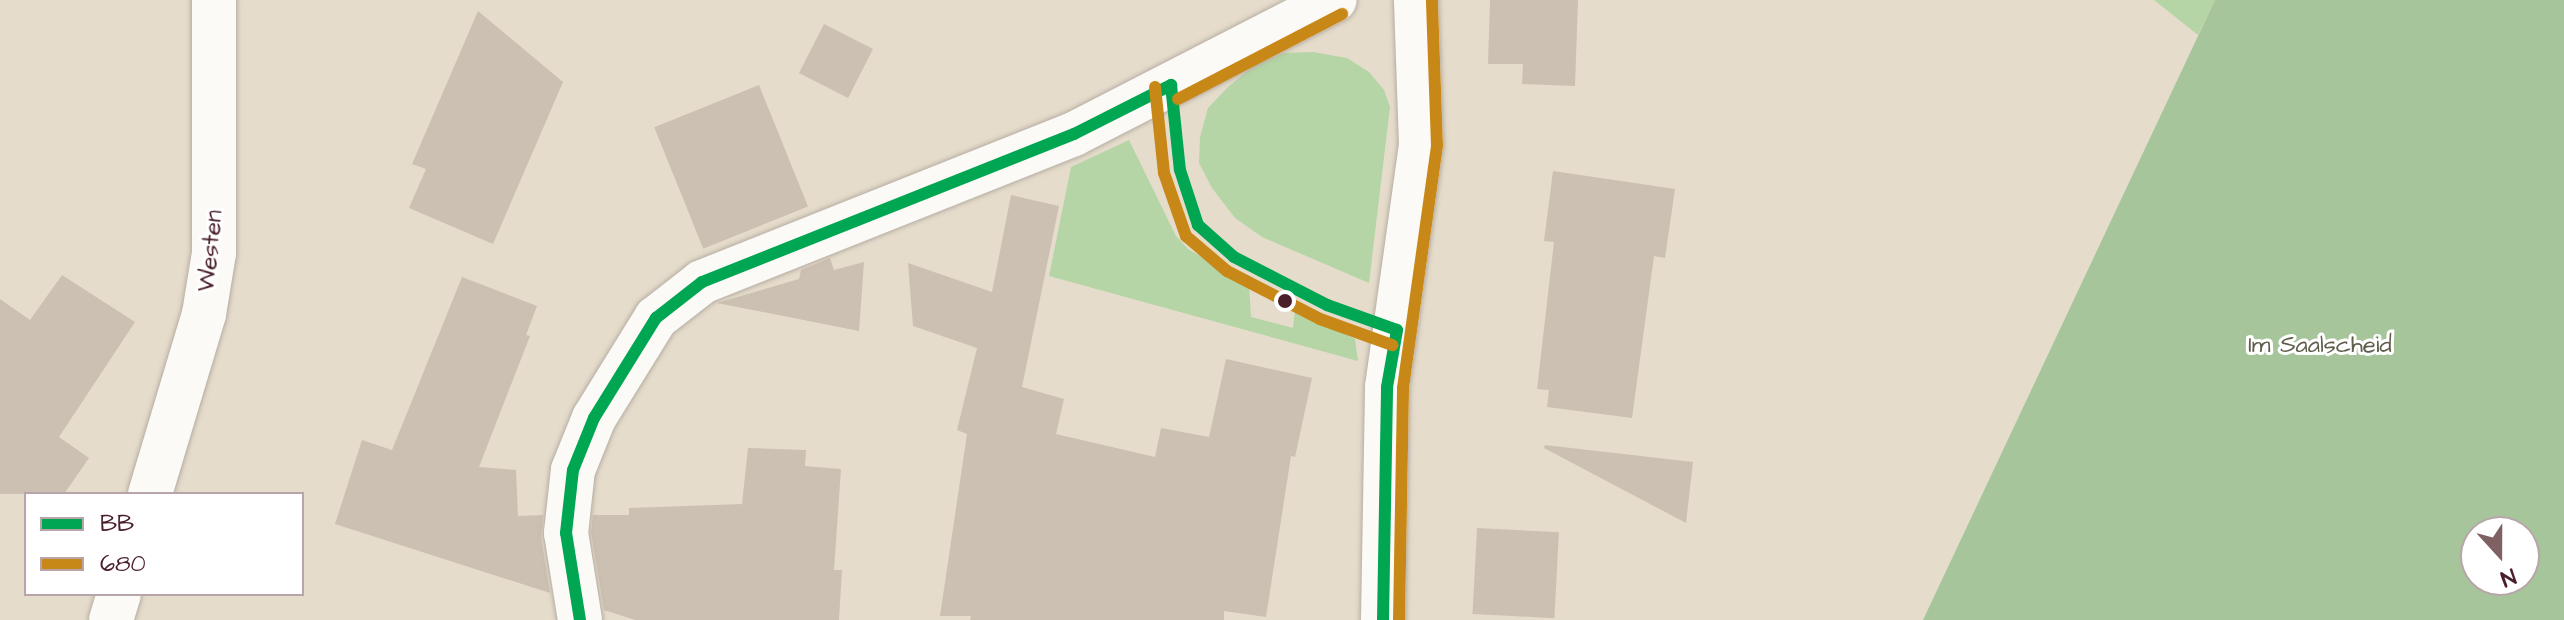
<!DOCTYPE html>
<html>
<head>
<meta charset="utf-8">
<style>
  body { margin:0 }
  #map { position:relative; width:2564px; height:620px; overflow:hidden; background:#e5dccb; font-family:"Architects Daughter",sans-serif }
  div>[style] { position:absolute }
  .green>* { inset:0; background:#b5d5a6 }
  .forest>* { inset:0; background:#a6c59b }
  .building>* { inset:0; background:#ccc0b2; transform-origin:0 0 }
  .roads { filter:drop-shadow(0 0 2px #b6ada3) drop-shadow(0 0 2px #b6ada3) }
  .street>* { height:44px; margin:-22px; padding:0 22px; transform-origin:22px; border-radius:22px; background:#fbfaf7 }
  .bus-1>* { height:12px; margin:-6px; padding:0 6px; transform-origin:6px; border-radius:6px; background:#00a651 }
  .bus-2>* { height:12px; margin:-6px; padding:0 6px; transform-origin:6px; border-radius:6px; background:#c88817 }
  .dots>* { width:22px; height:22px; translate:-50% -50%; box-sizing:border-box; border:4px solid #fff; border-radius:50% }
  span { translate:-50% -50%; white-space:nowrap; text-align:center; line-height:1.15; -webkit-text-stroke:6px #fff; paint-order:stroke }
  .street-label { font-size:24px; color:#4a1f2b }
  .park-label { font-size:24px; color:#615d4c }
  .legend { position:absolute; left:24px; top:492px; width:280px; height:104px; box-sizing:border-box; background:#fff; border:2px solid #b7a5aa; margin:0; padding:10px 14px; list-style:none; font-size:24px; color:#4a1f2b }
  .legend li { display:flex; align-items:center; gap:16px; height:40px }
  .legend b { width:40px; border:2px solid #b7a5aa }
  .north { position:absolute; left:2460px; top:516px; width:80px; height:80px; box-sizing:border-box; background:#fff; border:2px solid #b7a5aa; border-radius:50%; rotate:159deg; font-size:22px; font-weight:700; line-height:32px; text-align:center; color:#4a1f2b }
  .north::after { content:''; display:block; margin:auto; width:28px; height:36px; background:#806163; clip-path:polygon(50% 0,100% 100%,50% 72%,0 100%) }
</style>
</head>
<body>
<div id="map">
  <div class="green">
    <div style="clip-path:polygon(2154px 0,2215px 0,2198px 35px)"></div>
    <div style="clip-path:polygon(1313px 52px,1347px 58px,1369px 72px,1384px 90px,1390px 107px,1369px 283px,1262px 237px,1235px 218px,1212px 188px,1199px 163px,1200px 137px,1208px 108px,1229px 86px,1256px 64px,1284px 53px)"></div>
    <div style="clip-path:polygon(1129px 140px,1176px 236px,1188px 249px,1249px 285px,1251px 317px,1293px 328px,1295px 309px,1355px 339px,1358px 361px,1049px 276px,1071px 167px)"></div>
  </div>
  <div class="forest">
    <div style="clip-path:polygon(evenodd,2215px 0,2564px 0,2564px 620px,1923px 620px,2215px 0,2476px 532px,2524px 532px,2524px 580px,2476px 580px,2476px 532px)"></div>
  </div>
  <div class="building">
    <div style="clip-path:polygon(1490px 0,1578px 0,1575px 86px,1522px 84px,1523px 64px,1488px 64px)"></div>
    <div style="clip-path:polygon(478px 11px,563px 82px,493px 244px,409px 208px,426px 169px,412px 164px)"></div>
    <div style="left:824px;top:24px;width:55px;height:55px;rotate:27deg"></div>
    <div style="left:759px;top:85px;width:131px;height:113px;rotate:68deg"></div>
    <div style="clip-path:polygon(1553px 171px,1675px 189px,1665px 258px,1654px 256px,1632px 418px,1547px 407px,1549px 390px,1537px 389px,1554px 242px,1544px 241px)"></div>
    <div style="clip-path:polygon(1011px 195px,1059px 206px,1022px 387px,1064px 399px,1056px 434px,1155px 457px,1161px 428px,1209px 437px,1226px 359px,1312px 378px,1295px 457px,1291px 456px,1266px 617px,1224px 611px,1224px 620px,970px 620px,971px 616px,940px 616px,967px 434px,957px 430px,977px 348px,913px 326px,908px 263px,992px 292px)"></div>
    <div style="clip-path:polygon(830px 258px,834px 270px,864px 262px,859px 331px,717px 303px,799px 279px,801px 270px)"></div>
    <div style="clip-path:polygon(62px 275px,135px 322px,59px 437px,89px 458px,64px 494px,0 494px,0 299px,30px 320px)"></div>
    <div style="clip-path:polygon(462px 277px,537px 306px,526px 335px,530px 336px,479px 467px,516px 470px,518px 516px,543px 515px,541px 537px,550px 593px,335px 524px,362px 440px,392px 450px)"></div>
    <div style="clip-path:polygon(1545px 445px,1693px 462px,1686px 523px,1544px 448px)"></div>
    <div style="clip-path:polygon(748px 448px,806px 450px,805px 466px,841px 469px,834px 570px,842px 570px,839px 620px,635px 620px,604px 610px,591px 532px,593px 515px,629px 515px,629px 508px,742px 504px)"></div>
    <div style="left:1477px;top:528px;width:82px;height:86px;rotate:3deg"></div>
  </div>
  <div class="roads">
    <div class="street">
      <div style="left:150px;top:494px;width:188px;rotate:-73.3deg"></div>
      <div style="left:204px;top:314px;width:62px;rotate:-80.7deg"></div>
      <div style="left:214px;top:253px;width:253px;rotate:-90deg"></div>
      <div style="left:111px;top:620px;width:27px;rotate:-73deg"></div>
      <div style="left:580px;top:620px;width:88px;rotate:-99.1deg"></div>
      <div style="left:566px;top:533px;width:63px;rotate:-83.7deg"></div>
      <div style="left:573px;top:470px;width:56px;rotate:-68deg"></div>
      <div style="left:594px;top:418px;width:118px;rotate:-58.2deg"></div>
      <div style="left:656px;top:318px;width:58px;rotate:-38deg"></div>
      <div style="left:702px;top:282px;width:400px;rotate:-21.7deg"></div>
      <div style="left:1074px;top:134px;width:293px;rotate:-27.2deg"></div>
      <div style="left:1383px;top:620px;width:233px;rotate:-89deg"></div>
      <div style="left:1387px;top:387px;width:244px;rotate:-82deg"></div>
      <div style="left:1421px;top:145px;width:145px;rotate:-92deg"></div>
    </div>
  </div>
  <div class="bus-1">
    <div style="left:1171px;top:85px;width:85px;rotate:84deg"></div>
    <div style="left:1180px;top:170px;width:58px;rotate:71.9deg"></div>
    <div style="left:1198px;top:225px;width:48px;rotate:41.6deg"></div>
    <div style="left:1234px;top:257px;width:105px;rotate:27.3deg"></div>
    <div style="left:1327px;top:305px;width:74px;rotate:19.7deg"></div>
    <div style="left:580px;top:620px;width:88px;rotate:-99.1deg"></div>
    <div style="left:566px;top:533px;width:63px;rotate:-83.7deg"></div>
    <div style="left:573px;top:470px;width:56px;rotate:-68deg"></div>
    <div style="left:594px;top:418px;width:118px;rotate:-58.2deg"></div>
    <div style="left:656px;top:318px;width:58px;rotate:-38deg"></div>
    <div style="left:702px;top:282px;width:400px;rotate:-21.7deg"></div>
    <div style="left:1074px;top:134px;width:109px;rotate:-26.8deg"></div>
    <div style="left:1383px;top:620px;width:233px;rotate:-89deg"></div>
    <div style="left:1387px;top:387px;width:58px;rotate:-80deg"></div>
  </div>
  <div class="bus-2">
    <div style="left:1155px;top:87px;width:86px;rotate:84deg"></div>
    <div style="left:1164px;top:173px;width:67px;rotate:70.8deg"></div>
    <div style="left:1186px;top:236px;width:54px;rotate:40.5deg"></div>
    <div style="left:1227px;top:271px;width:105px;rotate:27.3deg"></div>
    <div style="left:1320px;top:319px;width:77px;rotate:19.9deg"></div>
    <div style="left:1178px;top:99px;width:185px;rotate:-27.4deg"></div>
    <div style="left:1399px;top:620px;width:232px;rotate:-89deg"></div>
    <div style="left:1403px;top:388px;width:244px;rotate:-82deg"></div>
    <div style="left:1437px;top:146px;width:146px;rotate:-92deg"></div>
  </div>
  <div class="dots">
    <div style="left:1285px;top:301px;background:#4a1f2b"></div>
  </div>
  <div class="street-label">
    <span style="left:211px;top:251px;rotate:-84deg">Westen</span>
  </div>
  <div class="park-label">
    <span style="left:2320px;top:346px">Im Saalscheid</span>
  </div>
  <ul class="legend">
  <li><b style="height:10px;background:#00a651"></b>BB</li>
  <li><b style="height:10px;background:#c88817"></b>680</li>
  </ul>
  <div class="north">N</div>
</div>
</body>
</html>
